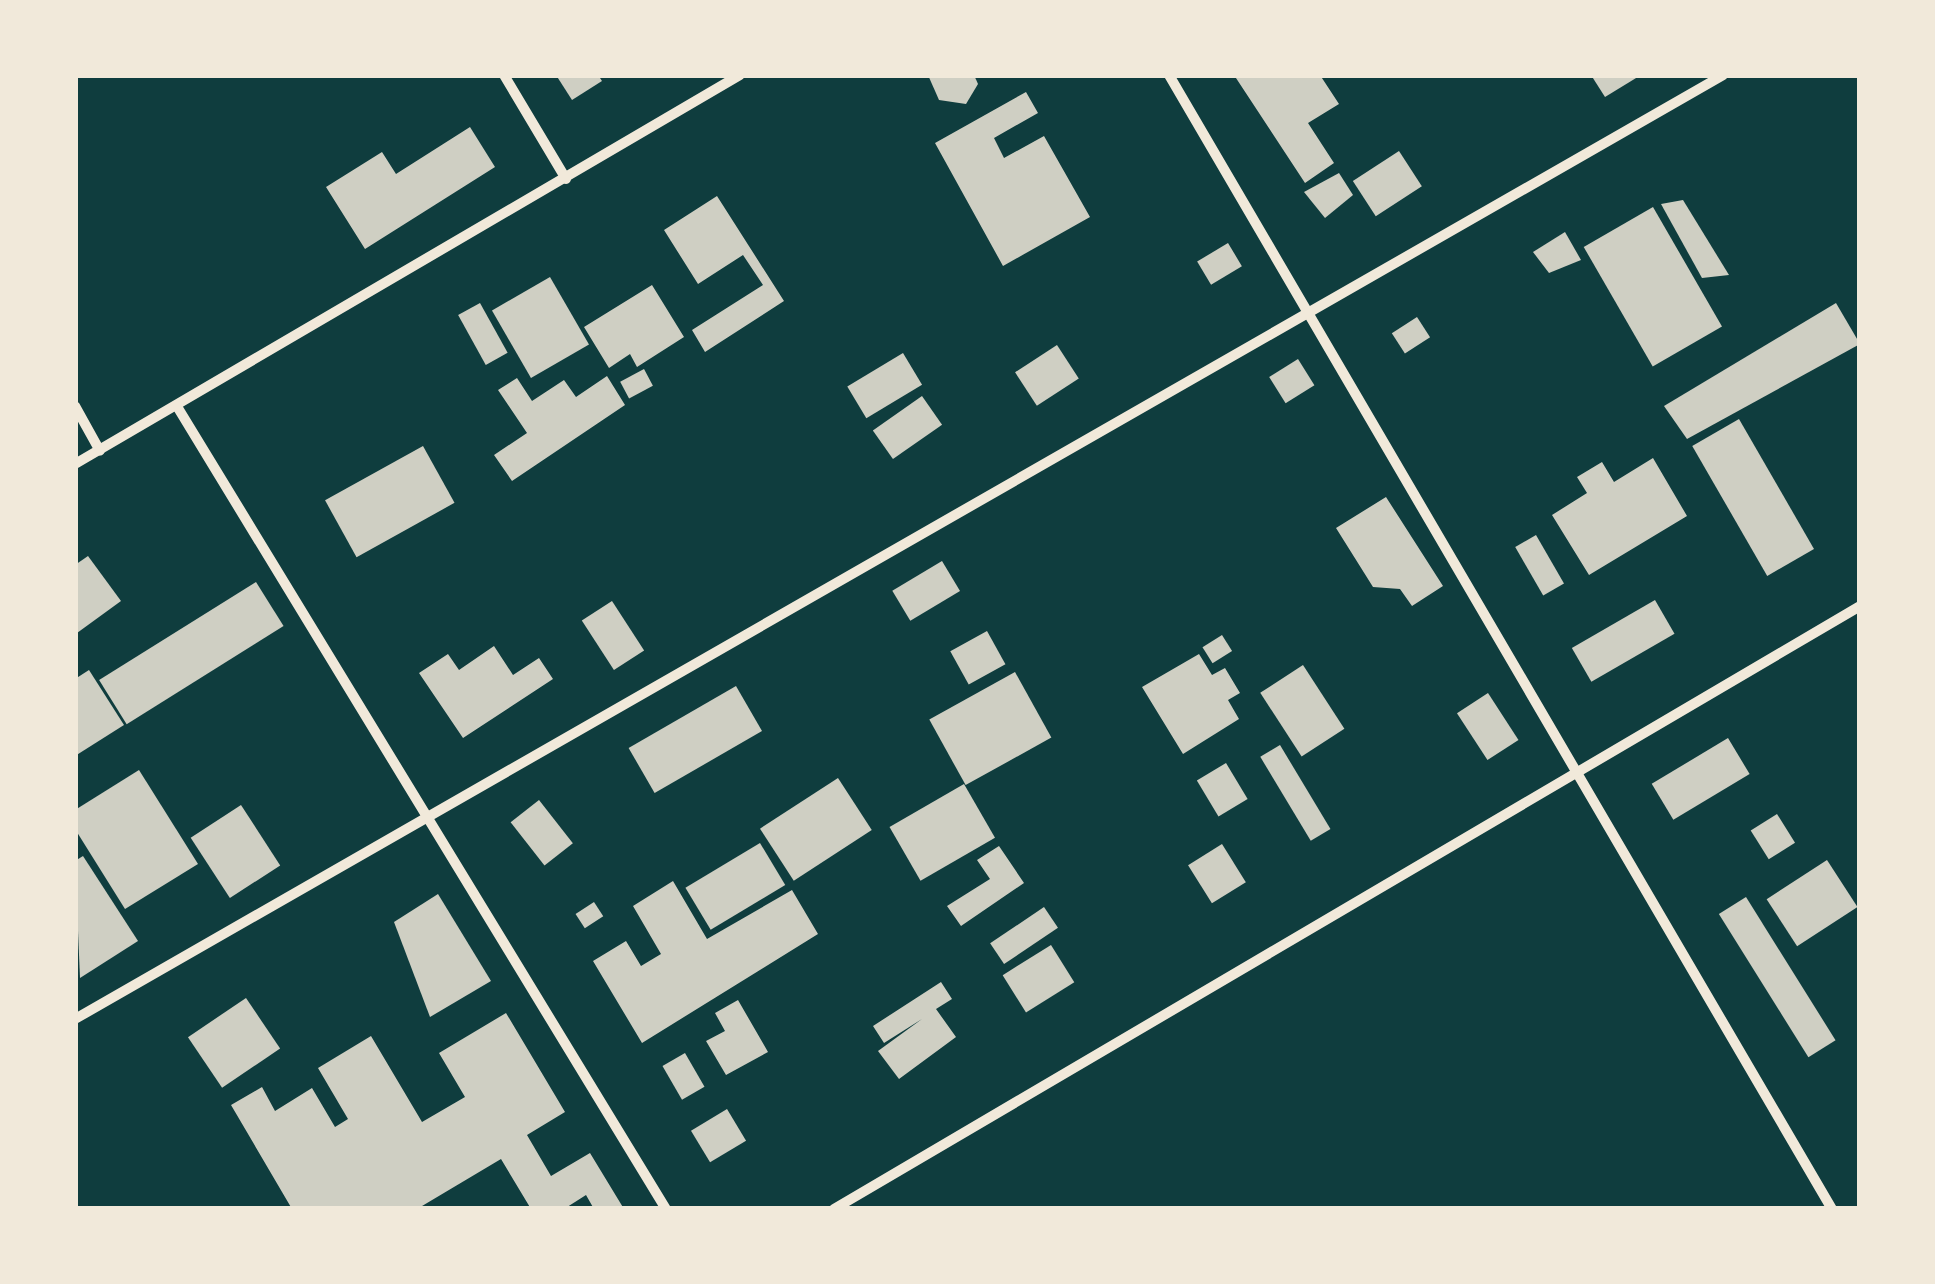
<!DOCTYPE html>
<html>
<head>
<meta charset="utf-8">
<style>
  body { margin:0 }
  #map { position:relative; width:1935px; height:1284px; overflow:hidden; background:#0f3d3e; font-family:Commissioner,sans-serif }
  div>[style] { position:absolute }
  .building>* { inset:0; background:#cfcfc3; transform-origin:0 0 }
  .minor>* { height:10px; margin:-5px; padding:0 5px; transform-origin:5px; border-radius:5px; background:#f1e9da }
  span { translate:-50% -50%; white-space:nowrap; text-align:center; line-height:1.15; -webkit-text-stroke:9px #f1e9da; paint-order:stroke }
  .frame { position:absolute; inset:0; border:78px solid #f1e9da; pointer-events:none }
</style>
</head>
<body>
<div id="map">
  <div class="building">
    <div style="clip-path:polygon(556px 75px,598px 75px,602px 81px,572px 100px)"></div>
    <div style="clip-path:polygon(928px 75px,974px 75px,978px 84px,966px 104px,939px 100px)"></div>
    <div style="clip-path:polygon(1234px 75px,1320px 75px,1339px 104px,1308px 123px,1334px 163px,1305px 183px)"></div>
    <div style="clip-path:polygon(1591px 75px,1641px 75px,1605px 97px)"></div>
    <div style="clip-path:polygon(1026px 92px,1038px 113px,994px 138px,1004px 158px,1044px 136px,1090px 217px,1003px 266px,935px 143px)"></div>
    <div style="clip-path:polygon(470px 127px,495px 167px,365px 249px,326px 187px,382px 152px,396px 174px)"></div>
    <div style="left:1399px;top:151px;width:42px;height:55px;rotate:57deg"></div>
    <div style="clip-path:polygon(1339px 173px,1353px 195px,1325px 218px,1304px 192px)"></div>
    <div style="clip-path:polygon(717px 196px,784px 301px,705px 352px,692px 330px,763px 285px,743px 255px,698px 284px,664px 230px)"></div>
    <div style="clip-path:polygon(1683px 200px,1729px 275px,1702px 278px,1661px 204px)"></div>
    <div style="left:1653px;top:207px;width:138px;height:80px;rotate:60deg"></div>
    <div style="clip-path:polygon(1565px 232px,1581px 260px,1549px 273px,1533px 252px)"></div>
    <div style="left:1228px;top:243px;width:27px;height:36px;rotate:59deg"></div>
    <div style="left:550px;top:277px;width:78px;height:67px;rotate:60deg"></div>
    <div style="clip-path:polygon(652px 285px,684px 337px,637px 367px,630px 354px,609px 368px,584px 327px)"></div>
    <div style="left:480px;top:303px;width:57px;height:25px;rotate:61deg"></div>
    <div style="clip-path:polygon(1836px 303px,1860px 344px,1687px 439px,1664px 406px)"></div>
    <div style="left:1417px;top:317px;width:24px;height:30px;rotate:57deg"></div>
    <div style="left:1057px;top:345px;width:40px;height:50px;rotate:57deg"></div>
    <div style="left:903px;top:353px;width:37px;height:65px;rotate:59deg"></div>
    <div style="left:1298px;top:359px;width:31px;height:34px;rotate:58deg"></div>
    <div style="left:644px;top:369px;width:19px;height:27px;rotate:62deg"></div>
    <div style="clip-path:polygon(607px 376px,625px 405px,512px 481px,494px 455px,527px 433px,498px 390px,517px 378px,532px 401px,564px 380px,576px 397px)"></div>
    <div style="left:922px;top:396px;width:35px;height:60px;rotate:55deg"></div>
    <div style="left:1739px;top:419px;width:150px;height:54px;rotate:60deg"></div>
    <div style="left:423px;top:446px;width:65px;height:112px;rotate:61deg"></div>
    <div style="clip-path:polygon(1653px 458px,1687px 516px,1589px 575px,1552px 515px,1587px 493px,1577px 477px,1602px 462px,1614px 482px)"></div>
    <div style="clip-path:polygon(1386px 497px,1443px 586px,1412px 606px,1400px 589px,1373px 587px,1336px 528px)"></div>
    <div style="left:1536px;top:535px;width:56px;height:24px;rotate:60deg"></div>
    <div style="clip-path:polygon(88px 556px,121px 601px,77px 633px,75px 565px)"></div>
    <div style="left:942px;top:561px;width:35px;height:58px;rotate:59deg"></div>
    <div style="left:256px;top:582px;width:52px;height:185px;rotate:58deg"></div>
    <div style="left:1655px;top:600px;width:39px;height:96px;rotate:60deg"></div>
    <div style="left:612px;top:601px;width:59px;height:36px;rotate:57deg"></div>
    <div style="left:987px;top:631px;width:38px;height:42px;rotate:61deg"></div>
    <div style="left:1222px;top:635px;width:19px;height:23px;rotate:58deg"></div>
    <div style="clip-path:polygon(494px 646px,513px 675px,539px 658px,553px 679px,463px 738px,419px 673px,448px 654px,459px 670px)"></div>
    <div style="clip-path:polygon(1199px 654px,1212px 675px,1225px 668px,1240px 693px,1228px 700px,1239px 719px,1183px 754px,1142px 687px)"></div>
    <div style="left:1303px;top:665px;width:76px;height:51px;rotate:57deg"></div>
    <div style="clip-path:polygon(89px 670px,124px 725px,75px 756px,75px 679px)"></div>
    <div style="left:1015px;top:672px;width:75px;height:98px;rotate:61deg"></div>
    <div style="left:736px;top:686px;width:52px;height:124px;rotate:60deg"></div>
    <div style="left:1488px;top:693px;width:56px;height:37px;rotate:57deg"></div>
    <div style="left:1728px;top:738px;width:42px;height:89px;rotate:59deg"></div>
    <div style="left:1280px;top:745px;width:98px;height:23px;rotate:59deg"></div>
    <div style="left:1226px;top:763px;width:42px;height:34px;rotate:59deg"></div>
    <div style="clip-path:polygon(139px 770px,198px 864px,125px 909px,75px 829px,75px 810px)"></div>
    <div style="left:838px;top:778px;width:62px;height:93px;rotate:57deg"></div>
    <div style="left:964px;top:784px;width:62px;height:86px;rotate:60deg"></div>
    <div style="left:539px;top:800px;width:55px;height:36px;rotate:52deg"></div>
    <div style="left:241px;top:805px;width:72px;height:60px;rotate:57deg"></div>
    <div style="left:1777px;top:814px;width:34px;height:31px;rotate:58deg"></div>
    <div style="left:760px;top:843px;width:49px;height:87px;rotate:59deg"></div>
    <div style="left:1222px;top:844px;width:45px;height:40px;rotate:58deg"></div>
    <div style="clip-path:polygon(999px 846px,1024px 883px,961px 926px,947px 906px,990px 879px,977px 860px)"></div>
    <div style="clip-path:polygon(83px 856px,138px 941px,80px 978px,75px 861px)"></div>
    <div style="left:1827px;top:860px;width:56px;height:72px;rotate:57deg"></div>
    <div style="clip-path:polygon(673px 881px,707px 939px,792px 890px,818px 934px,642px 1043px,593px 961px,626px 941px,641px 966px,661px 954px,633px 906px)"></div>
    <div style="clip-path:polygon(438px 894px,491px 981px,430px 1017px,394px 922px)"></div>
    <div style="left:1746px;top:897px;width:169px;height:32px;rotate:58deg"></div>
    <div style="left:594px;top:902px;width:17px;height:22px;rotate:57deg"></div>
    <div style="left:1044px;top:907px;width:25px;height:65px;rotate:56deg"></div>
    <div style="left:1051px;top:945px;width:44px;height:57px;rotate:58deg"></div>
    <div style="clip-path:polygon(941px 982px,952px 999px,936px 1009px,956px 1037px,899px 1079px,878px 1051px,922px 1019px,884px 1043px,873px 1026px)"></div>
    <div style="left:246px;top:998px;width:61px;height:70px;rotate:56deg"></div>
    <div style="clip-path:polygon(738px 1000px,768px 1052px,726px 1075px,706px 1041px,725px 1031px,715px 1013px)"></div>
    <div style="clip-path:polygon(506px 1013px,565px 1112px,527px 1135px,551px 1176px,590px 1153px,624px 1209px,594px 1209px,586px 1195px,564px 1209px,531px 1209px,501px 1159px,417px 1209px,292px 1209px,231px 1105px,262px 1087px,275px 1111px,312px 1088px,335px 1127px,348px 1119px,318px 1068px,371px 1036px,422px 1122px,465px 1097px,439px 1053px)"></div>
    <div style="left:685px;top:1053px;width:39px;height:26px;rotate:60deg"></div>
    <div style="left:727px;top:1109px;width:37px;height:42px;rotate:59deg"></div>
  </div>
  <div class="minor">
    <div style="left:504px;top:75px;width:121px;rotate:59.2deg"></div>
    <div style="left:1169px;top:75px;width:1314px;rotate:59.69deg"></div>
    <div style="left:75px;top:406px;width:51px;rotate:60.9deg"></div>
    <div style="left:178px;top:408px;width:938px;rotate:58.65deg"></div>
    <div style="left:75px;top:464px;width:770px;rotate:-30.33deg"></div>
    <div style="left:75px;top:1019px;width:1899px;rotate:-29.8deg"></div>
    <div style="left:834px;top:1209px;width:1190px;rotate:-30.44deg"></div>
  </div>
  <div class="frame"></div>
</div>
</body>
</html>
